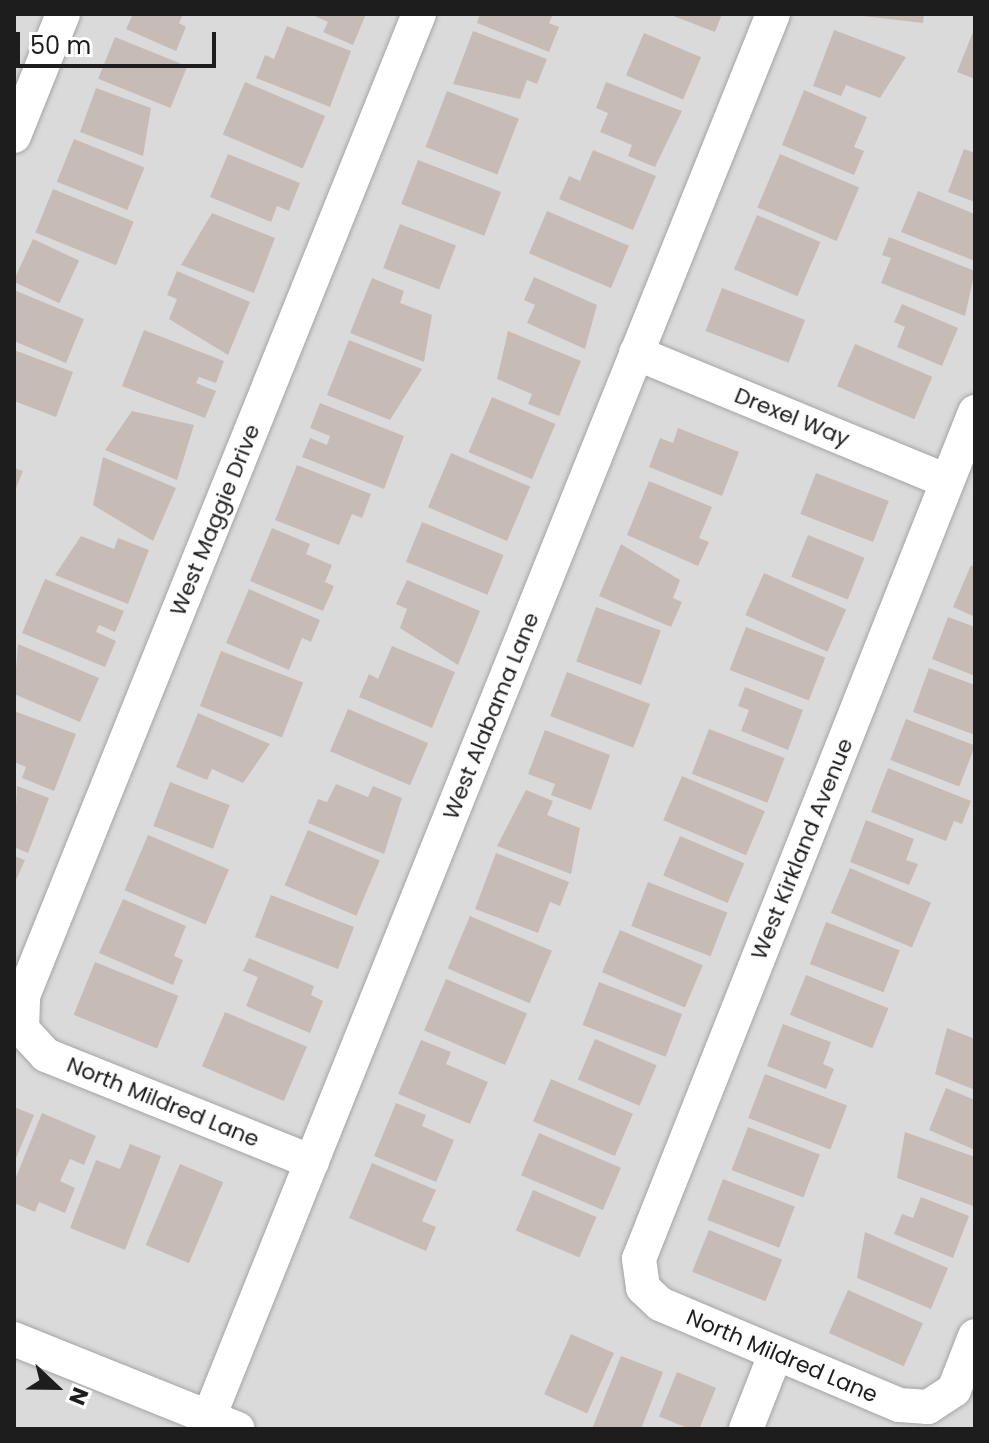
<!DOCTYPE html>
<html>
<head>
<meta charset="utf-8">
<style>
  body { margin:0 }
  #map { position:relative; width:989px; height:1443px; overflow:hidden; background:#efeae2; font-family:Poppins,sans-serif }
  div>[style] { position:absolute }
  .residential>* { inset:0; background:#dbdada; transform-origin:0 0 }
  .building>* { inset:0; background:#c7bcb5; transform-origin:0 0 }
  .roads { filter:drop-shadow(0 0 2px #a4a4a4) drop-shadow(0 0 2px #a4a4a4) }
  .minor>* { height:34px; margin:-17px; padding:0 17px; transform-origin:17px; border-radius:17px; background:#fff }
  span { translate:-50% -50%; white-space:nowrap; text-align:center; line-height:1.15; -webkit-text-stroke:6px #fff; paint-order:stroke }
  .street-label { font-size:22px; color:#1d1d1d }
  .frame { position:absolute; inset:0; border:16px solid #1d1d1d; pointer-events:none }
  .north { position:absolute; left:16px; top:1347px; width:80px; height:80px; -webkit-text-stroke:6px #fff; paint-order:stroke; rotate:112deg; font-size:22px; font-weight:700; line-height:32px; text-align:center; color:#1d1d1d }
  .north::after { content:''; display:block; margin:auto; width:28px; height:36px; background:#1d1d1d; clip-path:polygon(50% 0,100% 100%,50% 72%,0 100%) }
  .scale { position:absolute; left:16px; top:32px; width:200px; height:36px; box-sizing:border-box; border:4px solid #1d1d1d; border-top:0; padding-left:10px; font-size:24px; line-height:28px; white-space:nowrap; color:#1d1d1d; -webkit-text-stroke:6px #fff; paint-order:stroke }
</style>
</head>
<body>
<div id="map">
  <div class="residential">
    <div style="left:14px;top:14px;width:961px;height:1415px"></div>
  </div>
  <div class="building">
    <div style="clip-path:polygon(133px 14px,183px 14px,179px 23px,186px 27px,176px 51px,126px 29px)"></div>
    <div style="clip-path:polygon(310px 14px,366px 14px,353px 45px,323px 32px,328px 22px)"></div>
    <div style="clip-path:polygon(480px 14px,553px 14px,549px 23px,559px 27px,549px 52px,477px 23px)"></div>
    <div style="clip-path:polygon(668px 14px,722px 14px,715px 32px)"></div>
    <div style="clip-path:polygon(846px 14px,924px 14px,923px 23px)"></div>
    <div style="clip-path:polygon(287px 26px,351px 51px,330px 107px,256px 78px,265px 55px,274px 59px)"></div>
    <div style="clip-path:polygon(975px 27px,975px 79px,957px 72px)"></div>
    <div style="clip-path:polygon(834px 30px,906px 57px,880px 98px,846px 85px,841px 96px,813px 86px)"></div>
    <div style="clip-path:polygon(473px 31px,547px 59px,537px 84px,527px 80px,520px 99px,453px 84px)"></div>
    <div style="left:644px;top:33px;width:62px;height:46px;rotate:23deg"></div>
    <div style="left:115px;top:37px;width:78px;height:45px;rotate:22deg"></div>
    <div style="left:245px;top:82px;width:87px;height:57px;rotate:23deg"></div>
    <div style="clip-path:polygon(606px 82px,682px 111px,655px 167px,628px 156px,632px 145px,600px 132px,608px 113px,596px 108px)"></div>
    <div style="clip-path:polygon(96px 88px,151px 108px,143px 156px,80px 132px)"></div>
    <div style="clip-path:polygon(804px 90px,867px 117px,854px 147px,864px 151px,854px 175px,782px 145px)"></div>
    <div style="left:447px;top:91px;width:77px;height:60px;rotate:21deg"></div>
    <div style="left:74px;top:139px;width:76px;height:46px;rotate:22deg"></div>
    <div style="clip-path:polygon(964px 149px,975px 153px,975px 202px,948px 192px)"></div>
    <div style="clip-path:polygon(593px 150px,656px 176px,633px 230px,559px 199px,569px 176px,580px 181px)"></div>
    <div style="clip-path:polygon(228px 154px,300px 183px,289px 211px,277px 206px,271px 222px,210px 197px)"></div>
    <div style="left:780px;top:154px;width:86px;height:58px;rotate:23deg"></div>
    <div style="left:418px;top:160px;width:89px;height:47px;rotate:21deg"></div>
    <div style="left:53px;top:189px;width:87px;height:47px;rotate:22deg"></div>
    <div style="clip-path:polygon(918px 191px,975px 214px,975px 261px,901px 232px)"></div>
    <div style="left:547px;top:211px;width:89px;height:46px;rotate:23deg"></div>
    <div style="clip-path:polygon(212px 213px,275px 238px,254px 293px,181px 265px)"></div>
    <div style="left:757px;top:215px;width:69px;height:59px;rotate:23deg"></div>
    <div style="left:400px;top:224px;width:60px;height:47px;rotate:21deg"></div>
    <div style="clip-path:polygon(889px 237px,975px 271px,965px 316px,881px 283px,891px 258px,882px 255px)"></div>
    <div style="left:33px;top:239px;width:51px;height:47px;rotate:25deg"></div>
    <div style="clip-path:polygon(177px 271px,250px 302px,228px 355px,169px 319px,177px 299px,167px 295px)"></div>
    <div style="clip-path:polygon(534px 277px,597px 305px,585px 349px,527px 323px,535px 305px,524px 300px)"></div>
    <div style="clip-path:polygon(372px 278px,404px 291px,400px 303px,432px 315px,424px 362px,350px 333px)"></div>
    <div style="left:722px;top:288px;width:89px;height:46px;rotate:21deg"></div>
    <div style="clip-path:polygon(14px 290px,84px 319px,66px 363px,14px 341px)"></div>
    <div style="clip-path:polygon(902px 304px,958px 328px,942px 366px,897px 347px,905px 327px,894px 322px)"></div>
    <div style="clip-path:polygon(144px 330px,224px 361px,216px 383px,199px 377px,196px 383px,216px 391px,205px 418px,122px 386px)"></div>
    <div style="clip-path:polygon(508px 331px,581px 361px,559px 416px,528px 404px,532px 394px,497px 379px)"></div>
    <div style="clip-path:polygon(349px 340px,422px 369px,390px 420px,327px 395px)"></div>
    <div style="left:855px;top:344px;width:84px;height:46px;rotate:23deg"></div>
    <div style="clip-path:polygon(14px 350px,73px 372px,56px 417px,14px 401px)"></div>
    <div style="left:492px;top:397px;width:69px;height:60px;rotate:23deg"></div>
    <div style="clip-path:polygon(320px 403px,404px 436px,384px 489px,302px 457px,310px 438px,327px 445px,330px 436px,310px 428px)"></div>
    <div style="clip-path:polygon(132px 411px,194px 425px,177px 480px,105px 450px)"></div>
    <div style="clip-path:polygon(678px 428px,739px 452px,722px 496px,649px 467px,660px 438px,673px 443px)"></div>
    <div style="left:451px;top:453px;width:86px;height:59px;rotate:23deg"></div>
    <div style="clip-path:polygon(103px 457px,176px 488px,153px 541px,93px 505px)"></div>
    <div style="clip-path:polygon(297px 465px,371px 494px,362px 518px,352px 514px,339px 545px,275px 520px)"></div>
    <div style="clip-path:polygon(14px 468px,23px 471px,14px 493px)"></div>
    <div style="left:816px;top:473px;width:78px;height:44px;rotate:21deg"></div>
    <div style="clip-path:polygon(649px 481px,712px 507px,699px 538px,709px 542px,698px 566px,627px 535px)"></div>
    <div style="left:422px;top:522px;width:88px;height:43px;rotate:22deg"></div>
    <div style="clip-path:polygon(272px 528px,310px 544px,306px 554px,332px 565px,325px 582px,334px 586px,323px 611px,250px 581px)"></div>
    <div style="left:808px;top:535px;width:61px;height:45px;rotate:22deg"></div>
    <div style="clip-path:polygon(81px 536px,114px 549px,118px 538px,149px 550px,128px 604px,55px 575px)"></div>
    <div style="clip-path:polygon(621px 544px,680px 580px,673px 598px,682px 602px,671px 627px,599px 596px)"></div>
    <div style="clip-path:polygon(971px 565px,975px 567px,975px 617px,953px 607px)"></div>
    <div style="left:764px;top:573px;width:90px;height:46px;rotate:24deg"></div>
    <div style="clip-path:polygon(45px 579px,124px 611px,115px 632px,99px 625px,96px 632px,116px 641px,105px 667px,22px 633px)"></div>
    <div style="clip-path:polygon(407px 580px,480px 611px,458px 665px,400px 628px,407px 609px,396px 604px)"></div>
    <div style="clip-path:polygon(249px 589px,320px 620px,311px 642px,302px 638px,289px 670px,226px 643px)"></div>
    <div style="left:596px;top:607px;width:69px;height:58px;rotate:20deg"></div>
    <div style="clip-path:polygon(948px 617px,975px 627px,975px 676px,932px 659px)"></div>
    <div style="left:746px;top:627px;width:85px;height:46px;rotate:21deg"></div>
    <div style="clip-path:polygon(18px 644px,99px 678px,80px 722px,14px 694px)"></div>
    <div style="clip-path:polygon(392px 646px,455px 672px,432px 728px,359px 697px,369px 674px,378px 679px)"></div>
    <div style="left:221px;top:651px;width:88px;height:59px;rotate:21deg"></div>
    <div style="clip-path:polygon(929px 668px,975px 685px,975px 735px,913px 712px)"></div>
    <div style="left:567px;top:672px;width:89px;height:47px;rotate:21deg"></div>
    <div style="clip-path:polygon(745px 687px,803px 710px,788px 750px,741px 731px,749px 710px,738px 706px)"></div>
    <div style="left:348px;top:709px;width:87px;height:46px;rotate:23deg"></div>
    <div style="clip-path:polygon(14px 711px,76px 734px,54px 791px,22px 778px,26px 767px,14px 762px)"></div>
    <div style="clip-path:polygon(198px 713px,270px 744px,243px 783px,212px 769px,207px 780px,176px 767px)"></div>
    <div style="left:906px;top:719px;width:74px;height:44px;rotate:21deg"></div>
    <div style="left:709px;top:729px;width:81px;height:48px;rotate:21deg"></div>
    <div style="clip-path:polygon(545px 730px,610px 755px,591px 810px,551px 795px,555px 784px,528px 774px)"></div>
    <div style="clip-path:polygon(888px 768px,971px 801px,962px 824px,954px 821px,946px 841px,871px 812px)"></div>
    <div style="left:682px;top:776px;width:90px;height:48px;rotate:23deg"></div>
    <div style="left:170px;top:782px;width:64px;height:47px;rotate:21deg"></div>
    <div style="clip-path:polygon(336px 784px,368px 797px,373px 786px,402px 798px,384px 854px,308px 823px,318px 799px,327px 802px)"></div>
    <div style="clip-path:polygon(17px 786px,49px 798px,28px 853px,14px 847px)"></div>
    <div style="clip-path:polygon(526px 790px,553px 801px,547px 815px,580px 828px,571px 874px,497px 846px)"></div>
    <div style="clip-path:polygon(866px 820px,914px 839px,906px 860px,918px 864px,909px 885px,850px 862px)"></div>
    <div style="left:308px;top:830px;width:78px;height:60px;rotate:23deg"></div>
    <div style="left:148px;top:835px;width:88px;height:60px;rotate:23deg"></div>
    <div style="left:680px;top:836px;width:70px;height:43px;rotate:23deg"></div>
    <div style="clip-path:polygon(496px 853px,569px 882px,560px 906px,550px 902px,538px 933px,475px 909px)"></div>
    <div style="clip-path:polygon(14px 856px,25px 860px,16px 880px,14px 880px)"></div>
    <div style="left:850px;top:868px;width:88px;height:49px;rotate:23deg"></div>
    <div style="left:648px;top:882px;width:85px;height:47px;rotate:21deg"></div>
    <div style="left:271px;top:895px;width:89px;height:45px;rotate:21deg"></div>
    <div style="clip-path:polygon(123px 899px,186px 926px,174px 956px,183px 960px,173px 985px,99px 953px)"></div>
    <div style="left:470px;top:916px;width:89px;height:57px;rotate:23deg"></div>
    <div style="left:826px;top:922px;width:79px;height:45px;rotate:21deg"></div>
    <div style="left:620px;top:930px;width:90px;height:46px;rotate:23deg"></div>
    <div style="clip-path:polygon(249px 958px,314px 986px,311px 995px,323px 1001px,310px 1033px,246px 1006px,258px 977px,243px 971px)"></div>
    <div style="left:95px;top:962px;width:90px;height:57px;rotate:22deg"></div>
    <div style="left:806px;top:975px;width:89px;height:43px;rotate:22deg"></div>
    <div style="left:446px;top:979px;width:88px;height:56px;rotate:23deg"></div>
    <div style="left:599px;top:982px;width:89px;height:46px;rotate:21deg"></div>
    <div style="left:225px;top:1012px;width:89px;height:59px;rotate:23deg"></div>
    <div style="clip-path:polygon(783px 1024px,831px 1042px,823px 1064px,834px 1069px,826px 1089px,767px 1066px)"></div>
    <div style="clip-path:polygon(947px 1028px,975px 1039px,975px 1090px,935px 1074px)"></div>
    <div style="left:595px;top:1039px;width:67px;height:44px;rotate:23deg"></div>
    <div style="clip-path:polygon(421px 1040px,451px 1052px,446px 1064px,488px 1082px,470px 1124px,398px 1094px)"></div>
    <div style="left:765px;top:1074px;width:88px;height:47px;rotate:21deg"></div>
    <div style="left:551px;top:1079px;width:89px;height:46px;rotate:23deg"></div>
    <div style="clip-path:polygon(946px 1088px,975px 1100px,975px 1150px,929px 1130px)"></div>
    <div style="clip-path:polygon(396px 1103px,426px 1115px,422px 1126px,454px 1140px,436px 1182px,374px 1156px)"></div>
    <div style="clip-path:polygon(14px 1107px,34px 1115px,14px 1163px)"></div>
    <div style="clip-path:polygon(42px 1113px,96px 1136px,84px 1165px,70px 1159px,60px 1181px,75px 1188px,65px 1213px,39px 1202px,35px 1212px,14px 1203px,14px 1182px)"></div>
    <div style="left:748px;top:1127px;width:77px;height:46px;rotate:21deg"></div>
    <div style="clip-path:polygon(905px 1132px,975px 1157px,973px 1206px,897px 1178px)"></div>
    <div style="left:539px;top:1133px;width:89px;height:46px;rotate:23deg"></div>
    <div style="clip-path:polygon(130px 1144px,161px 1156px,125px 1250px,70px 1228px,96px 1160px,120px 1169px)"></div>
    <div style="clip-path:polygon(372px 1163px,436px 1190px,422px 1221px,436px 1227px,426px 1251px,349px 1218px)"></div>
    <div style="left:180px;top:1164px;width:47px;height:88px;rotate:23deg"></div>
    <div style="left:723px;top:1179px;width:77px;height:44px;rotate:21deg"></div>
    <div style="left:533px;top:1190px;width:69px;height:44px;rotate:23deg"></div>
    <div style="clip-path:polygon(921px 1197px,969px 1216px,953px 1258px,894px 1234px,902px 1214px,913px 1218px)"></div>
    <div style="left:709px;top:1230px;width:79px;height:45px;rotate:22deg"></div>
    <div style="clip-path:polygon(865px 1232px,948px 1268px,931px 1309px,857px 1278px)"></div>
    <div style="left:848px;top:1290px;width:82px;height:47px;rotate:24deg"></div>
    <div style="left:571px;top:1334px;width:47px;height:66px;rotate:24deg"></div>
    <div style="clip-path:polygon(621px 1356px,663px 1372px,641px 1429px,592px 1429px)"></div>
    <div style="left:677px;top:1372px;width:42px;height:48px;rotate:22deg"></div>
  </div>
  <div class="roads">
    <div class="minor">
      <div style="left:14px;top:136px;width:131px;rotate:-68.1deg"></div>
      <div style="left:636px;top:353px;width:336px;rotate:22.4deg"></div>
      <div style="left:975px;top:412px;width:911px;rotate:111.64deg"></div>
      <div style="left:639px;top:1259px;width:29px;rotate:82deg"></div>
      <div style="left:643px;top:1288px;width:23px;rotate:43deg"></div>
      <div style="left:660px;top:1304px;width:259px;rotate:22.9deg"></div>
      <div style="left:899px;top:1405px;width:29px;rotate:4deg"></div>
      <div style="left:928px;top:1407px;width:31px;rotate:-33deg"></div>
      <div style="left:954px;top:1390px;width:58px;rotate:-68.7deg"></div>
      <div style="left:312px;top:1162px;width:287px;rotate:-158.1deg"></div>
      <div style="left:46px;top:1055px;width:35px;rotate:-133deg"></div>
      <div style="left:22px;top:1029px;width:33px;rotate:-88deg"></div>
      <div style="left:23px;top:996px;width:1059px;rotate:-68.04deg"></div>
      <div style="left:14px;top:1339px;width:241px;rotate:21.9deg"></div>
      <div style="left:209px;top:1417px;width:1512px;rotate:-68.1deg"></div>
      <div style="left:746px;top:1429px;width:79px;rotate:-68.6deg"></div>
    </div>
  </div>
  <div class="street-label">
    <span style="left:792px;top:417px;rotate:22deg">Drexel Way</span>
    <span style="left:215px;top:520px;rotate:-68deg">West Maggie Drive</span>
    <span style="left:491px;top:716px;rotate:-68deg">West Alabama Lane</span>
    <span style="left:802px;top:849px;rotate:-68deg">West Kirkland Avenue</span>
    <span style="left:163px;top:1102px;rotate:22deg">North Mildred Lane</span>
    <span style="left:782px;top:1356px;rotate:23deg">North Mildred Lane</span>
  </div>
  <div class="frame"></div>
  <div class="north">N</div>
  <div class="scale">50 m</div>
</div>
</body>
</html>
